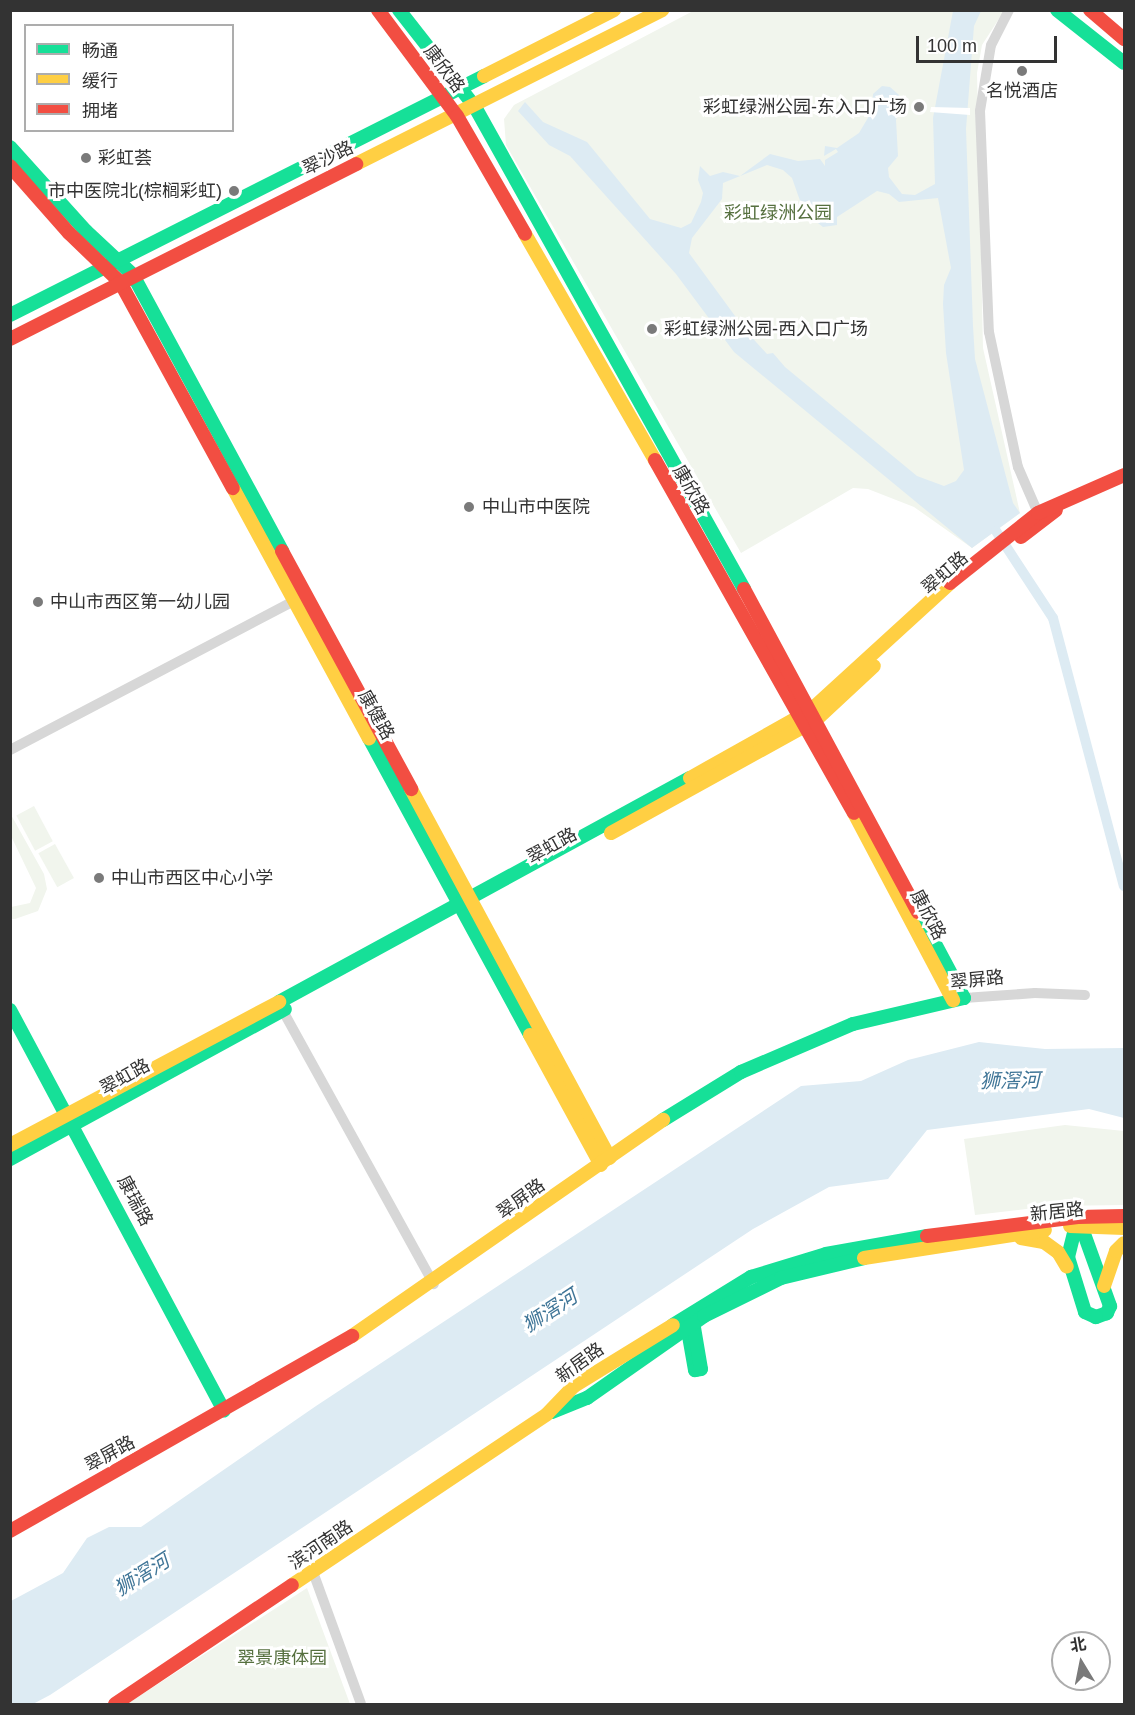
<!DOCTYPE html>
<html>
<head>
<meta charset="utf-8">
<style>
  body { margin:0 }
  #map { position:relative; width:1135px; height:1715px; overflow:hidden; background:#fff; font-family:Arial,"Noto Sans SC",sans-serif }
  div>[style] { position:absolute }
  .green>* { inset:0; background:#f1f5ed; transform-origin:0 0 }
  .water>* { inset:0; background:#ddebf3 }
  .pier>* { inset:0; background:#fff }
  .canal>* { height:10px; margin:-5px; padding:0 5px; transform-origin:5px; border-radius:5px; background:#ddebf3 }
  .street>* { height:10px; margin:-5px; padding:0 5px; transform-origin:5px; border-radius:5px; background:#d7d7d7 }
  .fast>* { height:14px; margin:-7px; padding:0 7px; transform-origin:7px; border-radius:7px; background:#16e098 }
  .slow>* { height:14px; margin:-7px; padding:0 7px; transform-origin:7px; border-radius:7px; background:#ffcf43 }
  .jam>* { height:14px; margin:-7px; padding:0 7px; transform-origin:7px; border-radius:7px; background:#f24e42 }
  .dots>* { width:16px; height:16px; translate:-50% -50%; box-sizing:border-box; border:3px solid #fff; border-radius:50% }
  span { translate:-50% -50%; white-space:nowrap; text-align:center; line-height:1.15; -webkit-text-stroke:6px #fff; paint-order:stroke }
  .street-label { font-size:18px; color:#333 }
  .poi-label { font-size:18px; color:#333 }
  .right { translate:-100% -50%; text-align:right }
  .left { translate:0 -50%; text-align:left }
  .park-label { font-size:18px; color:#56703f }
  .water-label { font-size:20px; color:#3f7597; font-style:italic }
  .frame { position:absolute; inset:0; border:12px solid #333; pointer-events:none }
  .legend { position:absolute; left:24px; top:24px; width:210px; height:108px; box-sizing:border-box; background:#fff; border:2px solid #adadad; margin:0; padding:8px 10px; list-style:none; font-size:18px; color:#333 }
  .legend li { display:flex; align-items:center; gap:12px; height:30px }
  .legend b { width:30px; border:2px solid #adadad }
  .north { position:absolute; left:1051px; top:1631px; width:60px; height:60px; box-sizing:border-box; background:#fff; border:2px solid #adadad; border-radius:50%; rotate:350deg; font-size:16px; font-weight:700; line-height:24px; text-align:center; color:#333 }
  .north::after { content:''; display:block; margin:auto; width:21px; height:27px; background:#7a7a7a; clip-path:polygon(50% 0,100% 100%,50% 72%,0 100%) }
  .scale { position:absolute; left:916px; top:36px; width:141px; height:27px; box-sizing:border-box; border:3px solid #333; border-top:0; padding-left:8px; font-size:18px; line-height:21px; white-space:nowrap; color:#333; -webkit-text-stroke:4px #fff; paint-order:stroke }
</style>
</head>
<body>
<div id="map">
  <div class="green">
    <div style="clip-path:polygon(693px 11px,1004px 11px,982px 45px,977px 73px,983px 348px,1020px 513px,972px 548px,914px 507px,868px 489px,853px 488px,741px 553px,506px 145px,504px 119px,514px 105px)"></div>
    <div style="left:34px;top:806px;width:40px;height:20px;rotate:62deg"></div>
    <div style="clip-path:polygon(10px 813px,44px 874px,47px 889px,38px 911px,15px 919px,11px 919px,11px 907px,30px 903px,36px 888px,11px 836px)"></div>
    <div style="left:55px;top:844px;width:39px;height:19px;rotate:61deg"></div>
    <div style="clip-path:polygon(1065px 1125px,1124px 1131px,1124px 1205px,1052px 1206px,975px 1215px,964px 1139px)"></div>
    <div style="clip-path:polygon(307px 1588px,350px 1704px,127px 1704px)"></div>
  </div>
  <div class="water">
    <div style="clip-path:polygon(evenodd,953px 11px,981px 11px,974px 26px,966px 129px,973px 326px,975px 359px,1013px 503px,1020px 513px,972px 548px,734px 352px,676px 274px,570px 156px,549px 145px,518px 111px,525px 102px,543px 122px,587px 142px,650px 219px,681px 228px,691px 223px,701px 202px,703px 193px,698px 180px,700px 166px,710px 176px,723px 172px,740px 176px,770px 154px,798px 161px,820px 159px,825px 166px,825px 160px,838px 152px,836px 149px,824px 156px,825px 146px,837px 148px,859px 133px,872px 111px,873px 94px,882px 86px,890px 87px,899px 95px,901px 104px,896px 120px,898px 156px,888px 168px,889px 177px,902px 194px,915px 195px,935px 184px,933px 118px,953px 11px,767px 165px,783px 170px,792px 178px,804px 212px,823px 227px,837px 225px,837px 217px,877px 191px,889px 194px,899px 202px,938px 198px,951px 268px,944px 285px,943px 304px,946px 353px,964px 470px,956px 481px,944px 486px,917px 476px,785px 367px,773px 353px,767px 354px,746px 331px,689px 253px,692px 238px,722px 199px,723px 183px,767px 165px)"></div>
    <div style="clip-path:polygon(979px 1042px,1045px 1049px,1124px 1048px,1124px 1118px,1089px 1109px,927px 1130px,888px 1179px,829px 1187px,753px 1229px,50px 1695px,33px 1704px,11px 1704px,11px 1601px,63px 1573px,87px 1538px,109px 1527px,141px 1527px,316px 1406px,801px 1086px,861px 1081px,908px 1060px)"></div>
  </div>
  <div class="pier">
    <div style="clip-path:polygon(931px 107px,970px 108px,970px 115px,930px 112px)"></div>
  </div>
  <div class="canal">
    <div style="left:996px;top:531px;width:104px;rotate:56.8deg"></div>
    <div style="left:1053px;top:618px;width:277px;rotate:75.2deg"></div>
  </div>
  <div class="street">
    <div style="left:1009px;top:10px;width:39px;rotate:117deg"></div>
    <div style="left:991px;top:45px;width:67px;rotate:99.5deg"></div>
    <div style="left:980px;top:111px;width:221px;rotate:87.7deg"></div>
    <div style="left:989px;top:332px;width:138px;rotate:77.9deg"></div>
    <div style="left:1018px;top:467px;width:58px;rotate:66.5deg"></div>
    <div style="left:10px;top:750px;width:327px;rotate:-27.7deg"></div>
    <div style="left:964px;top:998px;width:71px;rotate:-4deg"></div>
    <div style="left:1035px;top:993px;width:50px;rotate:2.3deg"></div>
    <div style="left:283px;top:1011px;width:312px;rotate:61.1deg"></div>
    <div style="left:313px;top:1572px;width:140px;rotate:70deg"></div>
  </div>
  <div class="fast">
    <div style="left:399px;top:10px;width:123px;rotate:51.9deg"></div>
    <div style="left:475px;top:107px;width:552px;rotate:60.83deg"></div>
    <div style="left:1057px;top:10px;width:85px;rotate:38.3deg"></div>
    <div style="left:10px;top:147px;width:113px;rotate:47.9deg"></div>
    <div style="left:86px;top:231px;width:64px;rotate:43.1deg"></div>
    <div style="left:133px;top:275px;width:314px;rotate:61.6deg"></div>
    <div style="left:10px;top:315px;width:531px;rotate:-26.76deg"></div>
    <div style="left:369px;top:738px;width:338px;rotate:61.5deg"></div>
    <div style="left:279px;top:1002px;width:468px;rotate:-28.6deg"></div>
    <div style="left:10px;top:1010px;width:454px;rotate:61.9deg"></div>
    <div style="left:663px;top:1120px;width:92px;rotate:-31.6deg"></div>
    <div style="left:741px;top:1072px;width:122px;rotate:-23.2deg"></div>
    <div style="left:853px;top:1024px;width:114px;rotate:-13.2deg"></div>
    <div style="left:964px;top:998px;width:98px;rotate:-118.1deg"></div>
    <div style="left:10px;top:1159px;width:313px;rotate:-28.6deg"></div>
    <div style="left:1078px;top:1217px;width:95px;rotate:70.2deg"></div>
    <div style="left:1110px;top:1306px;width:8px;rotate:113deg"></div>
    <div style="left:1107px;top:1313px;width:12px;rotate:160deg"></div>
    <div style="left:1096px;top:1317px;width:12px;rotate:-156deg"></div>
    <div style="left:1085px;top:1312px;width:58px;rotate:-107.2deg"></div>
    <div style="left:1068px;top:1257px;width:41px;rotate:-76deg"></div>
    <div style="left:686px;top:1319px;width:52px;rotate:80deg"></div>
    <div style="left:695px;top:1370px;width:6px;rotate:-9deg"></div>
    <div style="left:701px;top:1369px;width:54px;rotate:-99.6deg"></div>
    <div style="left:673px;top:1325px;width:92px;rotate:-31.6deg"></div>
    <div style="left:751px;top:1277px;width:78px;rotate:-17deg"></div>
    <div style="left:826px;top:1254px;width:103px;rotate:-10.1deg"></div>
    <div style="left:552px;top:1412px;width:38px;rotate:-22deg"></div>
    <div style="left:587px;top:1398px;width:143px;rotate:-35deg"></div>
    <div style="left:704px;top:1316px;width:86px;rotate:-26.3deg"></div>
    <div style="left:781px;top:1278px;width:85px;rotate:-13.5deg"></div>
  </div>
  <div class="slow">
    <div style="left:484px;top:76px;width:146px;rotate:-26.9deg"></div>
    <div style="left:356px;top:164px;width:343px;rotate:-26.7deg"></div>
    <div style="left:525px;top:234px;width:261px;rotate:60.1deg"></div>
    <div style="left:233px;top:488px;width:285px;rotate:61.5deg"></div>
    <div style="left:690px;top:778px;width:139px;rotate:-29.3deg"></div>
    <div style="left:811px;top:710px;width:188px;rotate:-42.4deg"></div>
    <div style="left:411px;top:789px;width:419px;rotate:61.7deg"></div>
    <div style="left:854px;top:813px;width:212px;rotate:62.1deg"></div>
    <div style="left:611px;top:833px;width:234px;rotate:-28.9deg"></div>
    <div style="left:816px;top:720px;width:79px;rotate:-43deg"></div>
    <div style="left:530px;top:1035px;width:148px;rotate:61.4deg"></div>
    <div style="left:10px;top:1145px;width:305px;rotate:-28deg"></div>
    <div style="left:1070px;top:1226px;width:54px;rotate:2.1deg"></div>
    <div style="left:1021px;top:1238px;width:23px;rotate:10deg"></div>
    <div style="left:1044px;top:1242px;width:17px;rotate:36deg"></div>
    <div style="left:1058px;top:1252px;width:17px;rotate:59deg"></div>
    <div style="left:864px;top:1258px;width:183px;rotate:-8.8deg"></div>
    <div style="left:1104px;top:1286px;width:37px;rotate:-71deg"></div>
    <div style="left:1116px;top:1251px;width:11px;rotate:-45deg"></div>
    <div style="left:352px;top:1336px;width:379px;rotate:-34.8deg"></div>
    <div style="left:292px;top:1585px;width:307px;rotate:-33.8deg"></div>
    <div style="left:547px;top:1414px;width:39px;rotate:-46deg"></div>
    <div style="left:574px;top:1386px;width:116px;rotate:-31.6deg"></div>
  </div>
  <div class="jam">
    <div style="left:378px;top:10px;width:132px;rotate:53.3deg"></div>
    <div style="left:457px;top:116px;width:136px;rotate:60deg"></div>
    <div style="left:1090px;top:10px;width:45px;rotate:40.5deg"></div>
    <div style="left:10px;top:166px;width:89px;rotate:48.6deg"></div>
    <div style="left:69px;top:233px;width:71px;rotate:43.9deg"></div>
    <div style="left:120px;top:282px;width:235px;rotate:61.3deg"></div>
    <div style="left:10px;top:339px;width:388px;rotate:-26.8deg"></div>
    <div style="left:655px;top:460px;width:405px;rotate:60.6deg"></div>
    <div style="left:1021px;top:537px;width:44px;rotate:-37.6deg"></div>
    <div style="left:282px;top:551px;width:271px;rotate:61.5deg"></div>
    <div style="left:950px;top:583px;width:112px;rotate:-38.5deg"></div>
    <div style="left:1038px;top:513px;width:94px;rotate:-23.8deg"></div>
    <div style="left:744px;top:589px;width:367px;rotate:61.7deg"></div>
    <div style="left:927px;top:1236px;width:152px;rotate:-7.2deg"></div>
    <div style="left:1078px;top:1217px;width:46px;rotate:-1.2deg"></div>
    <div style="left:10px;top:1531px;width:394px;rotate:-29.7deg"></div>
    <div style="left:115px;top:1704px;width:213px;rotate:-33.9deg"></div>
  </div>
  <div class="dots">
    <div style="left:1022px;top:71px;background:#7a7a7a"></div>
    <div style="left:919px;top:107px;background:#7a7a7a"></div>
    <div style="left:86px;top:158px;background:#7a7a7a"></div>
    <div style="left:234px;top:191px;background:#7a7a7a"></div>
    <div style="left:652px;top:329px;background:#7a7a7a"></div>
    <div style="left:469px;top:507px;background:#7a7a7a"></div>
    <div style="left:38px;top:602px;background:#7a7a7a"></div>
    <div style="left:99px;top:878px;background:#7a7a7a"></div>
  </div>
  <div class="street-label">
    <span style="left:444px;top:69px;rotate:53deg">康欣路</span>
    <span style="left:328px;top:158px;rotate:-26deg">翠沙路</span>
    <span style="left:691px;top:490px;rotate:60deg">康欣路</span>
    <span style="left:945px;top:573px;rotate:-41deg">翠虹路</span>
    <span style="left:376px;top:715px;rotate:61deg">康健路</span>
    <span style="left:552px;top:846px;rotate:-29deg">翠虹路</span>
    <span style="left:928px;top:915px;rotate:62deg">康欣路</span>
    <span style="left:977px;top:980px;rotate:-6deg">翠屏路</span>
    <span style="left:125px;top:1077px;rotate:-29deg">翠虹路</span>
    <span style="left:521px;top:1199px;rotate:-36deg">翠屏路</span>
    <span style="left:135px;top:1201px;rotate:62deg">康瑞路</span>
    <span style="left:1057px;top:1212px;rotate:-6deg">新居路</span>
    <span style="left:580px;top:1363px;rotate:-36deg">新居路</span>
    <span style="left:110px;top:1454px;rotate:-29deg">翠屏路</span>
    <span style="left:321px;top:1545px;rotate:-34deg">滨河南路</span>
  </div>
  <div class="poi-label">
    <span style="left:1022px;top:91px">名悦酒店</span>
    <span class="right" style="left:907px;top:107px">彩虹绿洲公园-东入口广场</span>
    <span class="left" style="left:98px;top:158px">彩虹荟</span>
    <span class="right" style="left:222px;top:191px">市中医院北(棕榈彩虹)</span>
    <span class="left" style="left:664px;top:329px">彩虹绿洲公园-西入口广场</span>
    <span class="left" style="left:482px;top:507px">中山市中医院</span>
    <span class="left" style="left:50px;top:602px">中山市西区第一幼儿园</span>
    <span class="left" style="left:111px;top:878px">中山市西区中心小学</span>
  </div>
  <div class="park-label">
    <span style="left:778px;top:213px">彩虹绿洲公园</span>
    <span style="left:282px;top:1658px">翠景康体园</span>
  </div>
  <div class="water-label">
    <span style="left:1010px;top:1081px;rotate:-1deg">狮滘河</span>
    <span style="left:550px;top:1311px;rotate:-33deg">狮滘河</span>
    <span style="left:142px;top:1575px;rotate:-32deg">狮滘河</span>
  </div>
  <div class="frame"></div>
  <ul class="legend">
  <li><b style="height:8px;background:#16e098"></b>畅通</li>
  <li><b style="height:8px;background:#ffcf43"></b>缓行</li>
  <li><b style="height:8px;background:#f24e42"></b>拥堵</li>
  </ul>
  <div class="north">北</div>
  <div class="scale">100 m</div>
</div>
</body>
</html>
